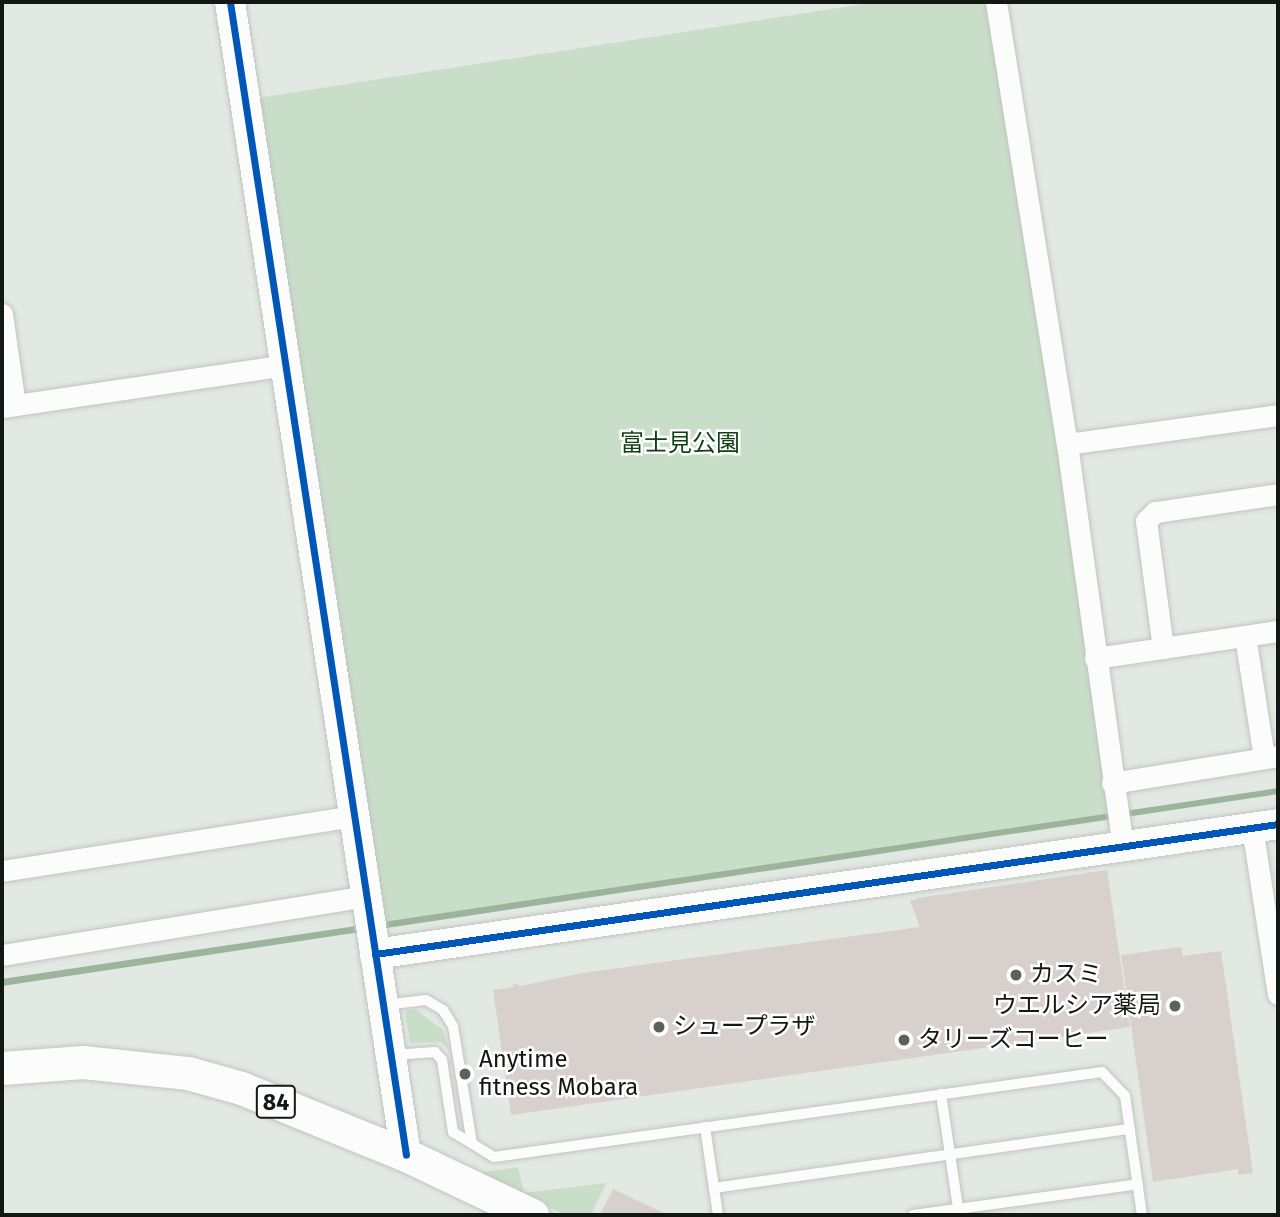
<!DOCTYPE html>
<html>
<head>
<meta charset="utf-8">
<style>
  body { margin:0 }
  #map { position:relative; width:1280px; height:1217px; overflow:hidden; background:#e2e8e2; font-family:"Fira Sans","Noto Sans JP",sans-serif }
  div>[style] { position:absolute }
  .green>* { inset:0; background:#c9dec9 }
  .water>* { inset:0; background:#9bb49b }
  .building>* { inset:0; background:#d8d0cd }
  .roads { filter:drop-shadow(0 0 2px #c0c5c0) drop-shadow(0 0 2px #c0c5c0) }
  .lane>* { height:10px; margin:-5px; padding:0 5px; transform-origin:5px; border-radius:5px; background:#fbfcfb }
  .street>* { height:21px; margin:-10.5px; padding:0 10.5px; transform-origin:10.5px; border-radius:10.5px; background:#fbfcfb }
  .secondary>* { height:30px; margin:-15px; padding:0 15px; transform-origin:15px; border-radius:15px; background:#fbfcfb }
  .primary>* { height:33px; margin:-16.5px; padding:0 16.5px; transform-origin:16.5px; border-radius:16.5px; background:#fbfcfb }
  .cycleway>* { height:7px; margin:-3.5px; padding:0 3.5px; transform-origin:3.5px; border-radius:3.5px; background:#0057b8 }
  .dots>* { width:19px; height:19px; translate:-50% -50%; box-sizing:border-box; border:4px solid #fff; border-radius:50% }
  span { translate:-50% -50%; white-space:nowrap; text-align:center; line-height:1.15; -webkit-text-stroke:5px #fff; paint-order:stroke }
  .shield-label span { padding:2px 5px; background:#fff; border:2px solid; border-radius:5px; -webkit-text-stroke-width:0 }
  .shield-label { font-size:23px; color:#141814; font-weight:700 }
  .park-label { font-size:24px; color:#104114 }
  .poi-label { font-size:24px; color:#141814 }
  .left { translate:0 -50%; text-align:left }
  .right { translate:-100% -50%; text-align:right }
  .frame { position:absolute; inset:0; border:4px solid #141814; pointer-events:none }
</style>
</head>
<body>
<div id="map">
  <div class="green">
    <div style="clip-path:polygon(877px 2px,996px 2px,1118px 813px,371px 924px,244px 100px)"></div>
    <div style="clip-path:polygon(415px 1009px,443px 1030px,450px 1052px,442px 1042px,410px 1043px,405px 1011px)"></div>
    <div style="clip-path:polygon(518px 1167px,524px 1193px,606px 1183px,591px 1215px,565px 1215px,477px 1173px)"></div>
  </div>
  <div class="water">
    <div style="clip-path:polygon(1278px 788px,1278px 794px,2px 986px,2px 979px)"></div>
  </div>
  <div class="building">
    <div style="clip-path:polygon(1107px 870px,1130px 1027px,511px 1115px,493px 990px,513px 987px,513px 983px,521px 986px,582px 973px,920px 927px,910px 901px,918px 898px)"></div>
    <div style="clip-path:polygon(1181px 947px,1183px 956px,1221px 951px,1253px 1173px,1238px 1175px,1238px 1169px,1153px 1182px,1121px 955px)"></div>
    <div style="clip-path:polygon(613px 1189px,668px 1215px,600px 1215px)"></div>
  </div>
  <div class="roads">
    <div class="lane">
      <div style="left:384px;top:1005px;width:42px;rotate:-6.8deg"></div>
      <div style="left:426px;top:1000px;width:20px;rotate:30deg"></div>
      <div style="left:443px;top:1010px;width:19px;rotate:58deg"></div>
      <div style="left:453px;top:1026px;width:119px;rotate:80.8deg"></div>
      <div style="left:392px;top:1055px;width:43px;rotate:-4deg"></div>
      <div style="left:435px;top:1052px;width:11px;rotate:49deg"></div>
      <div style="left:442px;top:1060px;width:73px;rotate:81.3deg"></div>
      <div style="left:453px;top:1132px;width:48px;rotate:31.4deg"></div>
      <div style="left:494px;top:1157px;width:614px;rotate:-7.96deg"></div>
      <div style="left:1102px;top:1072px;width:33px;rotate:46deg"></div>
      <div style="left:1125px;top:1096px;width:120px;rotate:81.9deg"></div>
      <div style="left:941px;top:1094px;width:122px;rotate:81.5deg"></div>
      <div style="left:705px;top:1127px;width:89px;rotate:81.6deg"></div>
      <div style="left:714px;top:1188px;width:420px;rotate:-8.1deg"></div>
      <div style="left:913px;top:1215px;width:227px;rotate:-7.8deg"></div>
    </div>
    <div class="street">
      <div style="left:996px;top:2px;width:448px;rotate:80.9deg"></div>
      <div style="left:1067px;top:444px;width:406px;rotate:82.1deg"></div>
      <div style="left:2px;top:314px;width:92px;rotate:81.9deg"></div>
      <div style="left:2px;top:407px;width:286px;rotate:-8.4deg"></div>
      <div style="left:1067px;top:444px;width:213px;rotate:-7.8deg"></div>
      <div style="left:1245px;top:636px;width:123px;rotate:81.1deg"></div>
      <div style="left:1163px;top:648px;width:128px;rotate:-97.6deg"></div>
      <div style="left:1146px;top:521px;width:13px;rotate:-45deg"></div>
      <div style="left:1155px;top:512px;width:124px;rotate:-8.3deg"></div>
      <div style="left:1095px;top:658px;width:185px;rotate:-8.4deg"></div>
      <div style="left:1112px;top:783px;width:168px;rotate:-9.2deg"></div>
      <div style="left:1252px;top:827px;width:169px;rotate:81.2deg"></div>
      <div style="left:2px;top:871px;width:357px;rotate:-8.9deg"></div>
      <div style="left:2px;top:955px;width:370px;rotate:-9.2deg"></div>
    </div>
    <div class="secondary">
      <div style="left:230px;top:2px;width:1166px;rotate:81.32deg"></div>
      <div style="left:375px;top:954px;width:912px;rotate:-8.19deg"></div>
    </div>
    <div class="primary">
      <div style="left:2px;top:1068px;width:81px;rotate:-4.2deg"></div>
      <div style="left:83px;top:1062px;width:106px;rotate:6deg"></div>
      <div style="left:188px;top:1073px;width:55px;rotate:15.8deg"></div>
      <div style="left:241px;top:1088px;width:178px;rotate:22.1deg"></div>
      <div style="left:406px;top:1155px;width:140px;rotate:25.5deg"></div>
    </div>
  </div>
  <div class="cycleway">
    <div style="left:230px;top:2px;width:1166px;rotate:81.32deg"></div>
    <div style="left:375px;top:954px;width:912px;rotate:-8.19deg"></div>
  </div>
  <div class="dots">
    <div style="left:1016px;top:975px;background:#5c615c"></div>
    <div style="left:1175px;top:1006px;background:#5c615c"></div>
    <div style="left:659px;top:1027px;background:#5c615c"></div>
    <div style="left:904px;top:1040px;background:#5c615c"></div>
    <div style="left:465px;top:1074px;background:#5c615c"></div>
  </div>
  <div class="shield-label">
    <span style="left:276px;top:1102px">84</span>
  </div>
  <div class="park-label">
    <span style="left:680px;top:444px">富士見公園</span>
  </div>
  <div class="poi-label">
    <span class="left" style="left:1030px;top:975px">カスミ</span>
    <span class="right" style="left:1161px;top:1006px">ウエルシア薬局</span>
    <span class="left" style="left:673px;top:1027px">シュープラザ</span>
    <span class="left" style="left:918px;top:1040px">タリーズコーヒー</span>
    <span class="left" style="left:479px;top:1074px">Anytime<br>fitness Mobara</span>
  </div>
  <div class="frame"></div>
</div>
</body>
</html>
